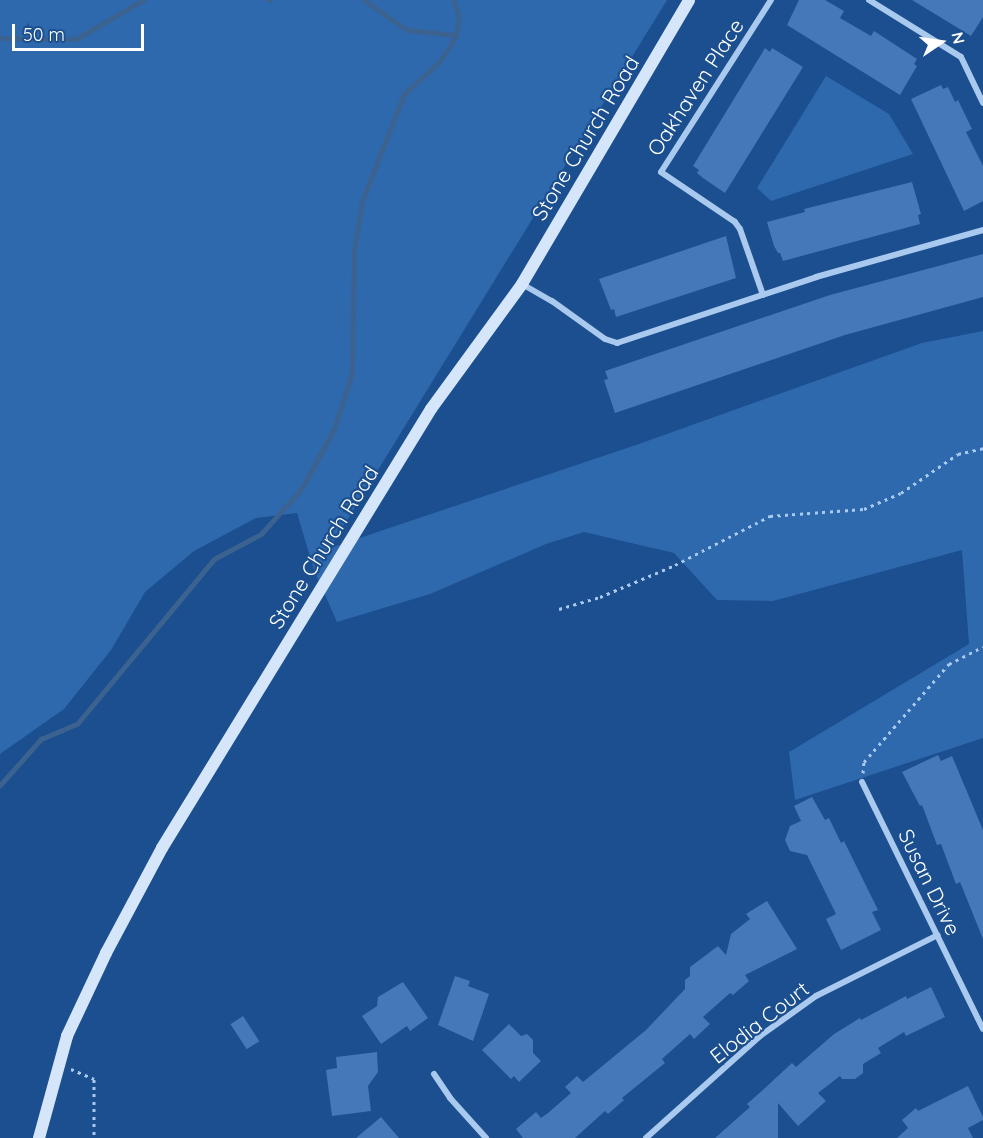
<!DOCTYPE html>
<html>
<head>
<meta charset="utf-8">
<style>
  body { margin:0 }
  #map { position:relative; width:983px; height:1138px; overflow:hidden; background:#1b4f8f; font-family:Quicksand,sans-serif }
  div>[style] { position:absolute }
  .green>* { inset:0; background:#2e69ad }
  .stream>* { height:5px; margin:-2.5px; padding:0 2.5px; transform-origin:2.5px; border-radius:2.5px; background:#3c6290 }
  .building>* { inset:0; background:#4478b7; transform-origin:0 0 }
  .path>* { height:3px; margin-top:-1.5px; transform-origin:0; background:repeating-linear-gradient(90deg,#a9c9ee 0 3px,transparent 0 7.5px) }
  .minor>* { height:6px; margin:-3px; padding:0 3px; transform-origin:3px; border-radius:3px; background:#a9c9ee }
  .secondary>* { height:12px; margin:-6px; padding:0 6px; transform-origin:6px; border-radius:6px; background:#d6e6fa }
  span { translate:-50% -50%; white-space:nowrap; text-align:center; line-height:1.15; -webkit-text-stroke:4.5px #1b4f8f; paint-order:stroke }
  .street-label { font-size:21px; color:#fff }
  .north { position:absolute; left:911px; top:12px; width:60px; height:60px; -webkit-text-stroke:4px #1b4f8f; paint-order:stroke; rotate:77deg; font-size:16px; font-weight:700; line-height:24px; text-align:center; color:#fff }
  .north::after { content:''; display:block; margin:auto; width:21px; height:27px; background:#fff; clip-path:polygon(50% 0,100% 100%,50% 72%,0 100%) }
  .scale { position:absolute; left:12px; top:24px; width:132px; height:27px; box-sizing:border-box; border:3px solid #fff; border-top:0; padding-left:8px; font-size:18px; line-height:21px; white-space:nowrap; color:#fff; -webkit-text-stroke:4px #1b4f8f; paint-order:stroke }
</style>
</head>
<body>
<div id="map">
  <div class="green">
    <div style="clip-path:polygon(0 0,667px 0,330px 548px,636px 445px,922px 343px,983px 331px,983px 738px,795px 800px,789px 752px,969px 644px,962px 550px,773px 601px,717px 600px,674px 553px,584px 532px,546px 544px,430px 594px,337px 622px,314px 570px,297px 513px,256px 518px,194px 551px,145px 592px,111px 650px,64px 709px,0 754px)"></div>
    <div style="clip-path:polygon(826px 76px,889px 114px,913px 154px,771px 201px,757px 188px)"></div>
  </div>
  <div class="stream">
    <div style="left:268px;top:0;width:1px"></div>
    <div style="left:364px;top:0;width:52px;rotate:34.9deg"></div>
    <div style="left:407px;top:30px;width:49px;rotate:5.8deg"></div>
    <div style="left:0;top:38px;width:76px;rotate:0.8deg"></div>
    <div style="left:76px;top:39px;width:78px;rotate:-30.2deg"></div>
    <div style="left:0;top:785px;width:62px;rotate:-48.3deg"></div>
    <div style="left:41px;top:739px;width:39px;rotate:-23deg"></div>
    <div style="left:77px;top:724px;width:214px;rotate:-50.3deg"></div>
    <div style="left:214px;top:559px;width:53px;rotate:-28deg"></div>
    <div style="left:261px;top:534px;width:62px;rotate:-48.3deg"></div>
    <div style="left:302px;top:488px;width:67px;rotate:-61.5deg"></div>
    <div style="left:334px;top:429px;width:59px;rotate:-72.2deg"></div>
    <div style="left:352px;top:373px;width:123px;rotate:-89.1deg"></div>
    <div style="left:354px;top:250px;width:50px;rotate:-80.7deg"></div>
    <div style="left:362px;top:201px;width:115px;rotate:-68.6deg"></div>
    <div style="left:404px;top:94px;width:49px;rotate:-42.5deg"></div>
    <div style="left:440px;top:61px;width:31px;rotate:-58deg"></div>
    <div style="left:456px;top:35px;width:18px;rotate:-81deg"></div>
    <div style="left:459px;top:17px;width:18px;rotate:-109deg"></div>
  </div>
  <div class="building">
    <div style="clip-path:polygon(799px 0,825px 0,844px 11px,840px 18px,871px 36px,874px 31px,917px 59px,914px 64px,917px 66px,900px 95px,787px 25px)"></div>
    <div style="clip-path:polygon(912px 0,983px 0,983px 17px,971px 36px)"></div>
    <div style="clip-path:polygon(765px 48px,770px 52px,772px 48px,803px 67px,725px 193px,703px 178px,697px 173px,699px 170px,693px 166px)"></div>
    <div style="clip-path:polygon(941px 85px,943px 89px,948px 87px,955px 102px,958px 100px,972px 129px,966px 132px,983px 166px,983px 201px,964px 211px,911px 99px)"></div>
    <div style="clip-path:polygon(912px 182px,921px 214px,918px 215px,920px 224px,783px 261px,780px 253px,778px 253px,774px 246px,767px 222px,805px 212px,804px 209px)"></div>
    <div style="clip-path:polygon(726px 236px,736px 278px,616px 317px,614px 309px,611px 310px,599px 279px)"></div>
    <div style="clip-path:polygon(983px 254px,983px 297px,845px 335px,615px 413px,604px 380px,608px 379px,605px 371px,830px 295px)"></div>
    <div style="clip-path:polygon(938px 755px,941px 761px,952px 756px,983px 830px,983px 939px,960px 882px,956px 884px,941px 844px,937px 845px,922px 805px,920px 806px,902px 772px)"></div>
    <div style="clip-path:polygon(812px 797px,825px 820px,829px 818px,841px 843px,844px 841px,878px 910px,872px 912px,881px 930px,841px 950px,826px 919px,836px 914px,807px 855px,790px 851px,785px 840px,790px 826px,801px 821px,794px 806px)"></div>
    <div style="clip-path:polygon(767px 901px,797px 949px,745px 975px,749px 981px,733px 995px,730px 993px,703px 1017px,710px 1024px,694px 1039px,690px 1034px,662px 1059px,665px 1063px,622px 1098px,624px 1100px,608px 1114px,605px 1111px,575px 1138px,523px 1138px,516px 1129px,536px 1112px,541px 1118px,548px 1113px,571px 1093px,565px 1087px,577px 1076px,583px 1082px,646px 1030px,685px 989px,685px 980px,690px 976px,690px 967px,718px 946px,726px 955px,731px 934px,750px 919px,746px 914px)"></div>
    <div style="clip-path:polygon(455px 976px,470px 981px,468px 986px,489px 994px,473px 1041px,438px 1025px)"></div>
    <div style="clip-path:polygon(403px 982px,428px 1018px,410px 1031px,407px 1026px,381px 1044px,362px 1016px,377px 1006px,378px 997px)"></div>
    <div style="clip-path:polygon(931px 987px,945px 1017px,906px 1036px,904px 1032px,878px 1048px,881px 1053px,863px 1064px,863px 1073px,855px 1079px,842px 1079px,840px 1076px,818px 1093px,826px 1101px,798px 1126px,778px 1103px,778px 1138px,715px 1138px,750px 1107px,747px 1104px,765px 1088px,792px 1063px,796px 1067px,834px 1034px,860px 1018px,861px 1020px,906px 996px,907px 999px)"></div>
    <div style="left:243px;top:1016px;width:30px;height:15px;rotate:57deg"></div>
    <div style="clip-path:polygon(509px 1024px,521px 1036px,527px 1034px,533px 1040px,533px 1053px,541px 1061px,519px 1082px,514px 1076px,511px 1079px,482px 1050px)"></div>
    <div style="clip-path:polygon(377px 1052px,378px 1072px,368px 1086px,371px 1111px,332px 1116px,326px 1070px,337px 1068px,336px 1057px)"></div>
    <div style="clip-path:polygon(968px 1086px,983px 1117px,983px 1120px,968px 1128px,973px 1138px,897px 1138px,908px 1128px,902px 1120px,916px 1108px,918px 1111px)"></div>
    <div style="clip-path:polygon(381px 1117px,399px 1138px,356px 1138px)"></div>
  </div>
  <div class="path">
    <div style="left:559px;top:609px;width:43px;rotate:-16.3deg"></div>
    <div style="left:600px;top:597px;width:82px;rotate:-23.1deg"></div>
    <div style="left:675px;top:565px;width:107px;rotate:-27.3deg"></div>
    <div style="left:770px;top:516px;width:94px;rotate:-4.3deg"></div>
    <div style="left:864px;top:509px;width:40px;rotate:-23.4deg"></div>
    <div style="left:901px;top:493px;width:69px;rotate:-34.4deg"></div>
    <div style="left:958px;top:454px;width:26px;rotate:-13deg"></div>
    <div style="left:863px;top:773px;width:11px;rotate:-85deg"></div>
    <div style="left:864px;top:762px;width:130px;rotate:-49.1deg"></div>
    <div style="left:949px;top:664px;width:38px;rotate:-27deg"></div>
    <div style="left:71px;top:1069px;width:25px;rotate:23deg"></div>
    <div style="left:94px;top:1079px;width:59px;rotate:90deg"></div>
  </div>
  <div class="minor">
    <div style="left:869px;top:0;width:108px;rotate:31.8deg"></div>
    <div style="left:961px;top:57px;width:51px;rotate:64.4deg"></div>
    <div style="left:522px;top:284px;width:34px;rotate:30deg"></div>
    <div style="left:552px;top:301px;width:65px;rotate:35.6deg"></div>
    <div style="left:605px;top:339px;width:13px;rotate:18deg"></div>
    <div style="left:617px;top:343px;width:210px;rotate:-18.3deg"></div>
    <div style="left:816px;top:277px;width:173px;rotate:-15.7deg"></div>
    <div style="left:763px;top:295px;width:70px;rotate:-109.2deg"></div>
    <div style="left:740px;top:229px;width:9px;rotate:-126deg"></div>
    <div style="left:735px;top:222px;width:89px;rotate:-146deg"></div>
    <div style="left:661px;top:172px;width:204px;rotate:-57.4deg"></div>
    <div style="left:862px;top:782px;width:275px;rotate:63.9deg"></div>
    <div style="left:434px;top:1074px;width:29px;rotate:56deg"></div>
    <div style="left:450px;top:1098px;width:54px;rotate:48deg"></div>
    <div style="left:646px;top:1138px;width:153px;rotate:-41.8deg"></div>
    <div style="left:760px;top:1036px;width:69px;rotate:-35.5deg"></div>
    <div style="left:816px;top:996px;width:136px;rotate:-26.6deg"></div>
  </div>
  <div class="secondary">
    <div style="left:39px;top:1138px;width:106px;rotate:-74.6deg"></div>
    <div style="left:67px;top:1036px;width:92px;rotate:-64.8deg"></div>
    <div style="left:106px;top:953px;width:119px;rotate:-61.9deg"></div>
    <div style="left:162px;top:848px;width:515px;rotate:-58.5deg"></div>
    <div style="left:431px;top:409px;width:155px;rotate:-53.9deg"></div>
    <div style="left:522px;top:284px;width:329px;rotate:-59.5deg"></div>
  </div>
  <div class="street-label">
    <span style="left:695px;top:87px;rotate:-57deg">Oakhaven Place</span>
    <span style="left:585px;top:138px;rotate:-59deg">Stone Church Road</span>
    <span style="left:323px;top:547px;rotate:-58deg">Stone Church Road</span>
    <span style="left:930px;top:882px;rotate:64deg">Susan Drive</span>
    <span style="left:759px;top:1022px;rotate:-38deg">Elodia Court</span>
  </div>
  <div class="north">N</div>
  <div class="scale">50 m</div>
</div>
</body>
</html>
